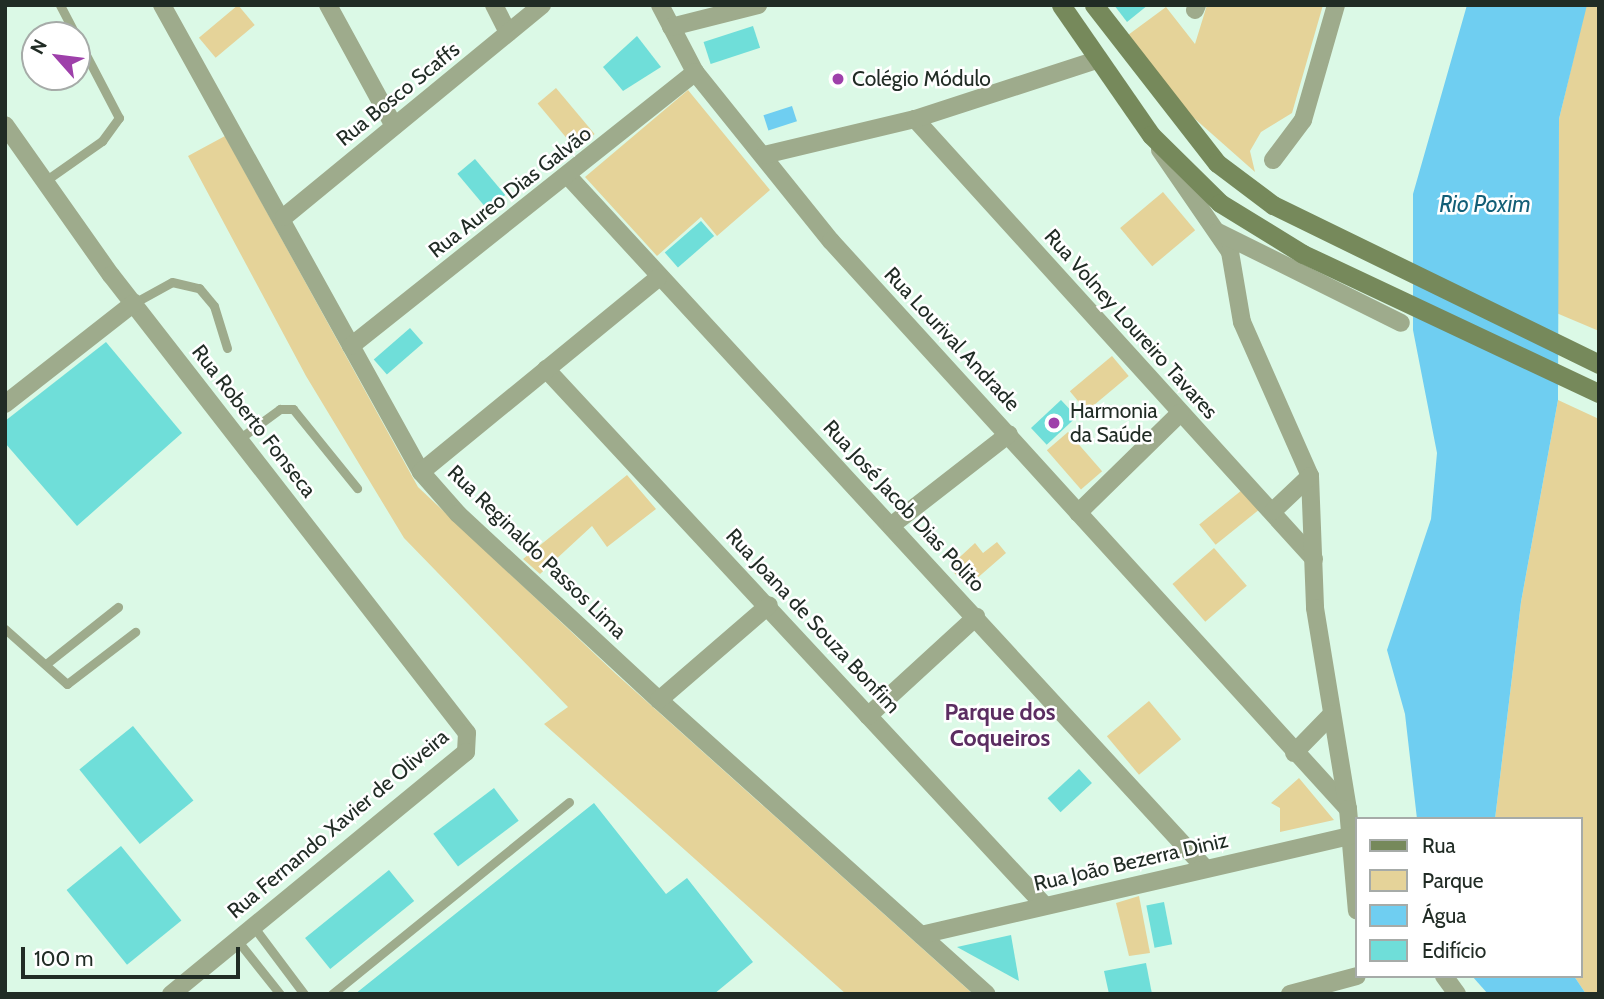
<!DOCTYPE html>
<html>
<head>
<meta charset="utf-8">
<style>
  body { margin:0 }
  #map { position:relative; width:1604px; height:999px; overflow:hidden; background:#dbf9e6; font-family:Cabin,sans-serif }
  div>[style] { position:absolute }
  .green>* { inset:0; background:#e5d399; transform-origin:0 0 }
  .water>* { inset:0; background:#6fcef1; transform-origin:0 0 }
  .building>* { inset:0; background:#6fded9; transform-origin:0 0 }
  .service>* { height:9px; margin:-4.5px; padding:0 4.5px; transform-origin:4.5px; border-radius:4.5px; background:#9eab8c }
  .minor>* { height:18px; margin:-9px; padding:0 9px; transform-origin:9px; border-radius:9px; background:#9eab8c }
  .secondary>* { height:19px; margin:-9.5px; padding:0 9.5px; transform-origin:9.5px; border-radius:9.5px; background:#76895b }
  .dots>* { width:19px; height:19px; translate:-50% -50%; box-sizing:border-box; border:4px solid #fff; border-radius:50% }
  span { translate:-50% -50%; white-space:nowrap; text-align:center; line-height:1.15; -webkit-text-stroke:5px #fff; paint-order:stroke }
  .poi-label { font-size:21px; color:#212c25 }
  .left { translate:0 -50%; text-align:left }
  .street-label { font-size:21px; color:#212c25 }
  .water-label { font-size:23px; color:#135f77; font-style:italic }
  .neighbourhood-label { font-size:23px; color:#5b2d61; font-weight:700 }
  .frame { position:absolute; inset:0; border:7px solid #212c25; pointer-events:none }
  .legend { position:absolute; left:1355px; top:817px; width:228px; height:161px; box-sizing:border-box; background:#fff; border:2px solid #a6aba8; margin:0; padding:9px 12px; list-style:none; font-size:21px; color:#212c25 }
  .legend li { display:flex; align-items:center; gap:14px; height:35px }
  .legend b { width:35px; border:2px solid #a6aba8 }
  .north { position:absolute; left:21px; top:21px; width:70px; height:70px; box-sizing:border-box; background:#fff; border:2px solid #a6aba8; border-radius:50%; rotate:298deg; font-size:19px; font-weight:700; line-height:28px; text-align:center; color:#212c25 }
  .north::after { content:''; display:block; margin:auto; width:24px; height:32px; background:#9e40aa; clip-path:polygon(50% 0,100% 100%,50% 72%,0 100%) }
  .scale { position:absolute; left:21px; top:947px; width:219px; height:32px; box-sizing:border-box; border:4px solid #212c25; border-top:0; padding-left:9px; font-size:21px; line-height:24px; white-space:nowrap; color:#212c25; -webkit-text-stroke:5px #fff; paint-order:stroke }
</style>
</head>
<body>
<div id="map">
  <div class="green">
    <div style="left:238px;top:5px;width:26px;height:51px;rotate:50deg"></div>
    <div style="clip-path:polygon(1207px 5px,1323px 5px,1292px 113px,1261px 132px,1250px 151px,1255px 172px,1177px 103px,1128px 35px,1166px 7px,1195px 44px)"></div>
    <div style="clip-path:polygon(1599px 5px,1599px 331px,1554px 312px,1559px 119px,1586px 6px)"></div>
    <div style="left:556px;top:88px;width:60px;height:24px;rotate:50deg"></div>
    <div style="clip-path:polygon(688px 90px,770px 190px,717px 236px,701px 217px,657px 256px,585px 177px)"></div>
    <div style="clip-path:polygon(225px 136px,418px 487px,616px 674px,973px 994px,846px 994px,544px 724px,568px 707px,404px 538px,306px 376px,188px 156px)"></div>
    <div style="left:1163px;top:192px;width:50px;height:56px;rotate:50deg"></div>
    <div style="left:1112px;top:356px;width:26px;height:55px;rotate:50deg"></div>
    <div style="clip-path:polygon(1558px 400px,1599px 419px,1599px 994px,1586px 994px,1574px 976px,1581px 976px,1581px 819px,1495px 819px,1521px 602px)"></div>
    <div style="left:1068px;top:432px;width:52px;height:28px;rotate:49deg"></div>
    <div style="clip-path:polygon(627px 475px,656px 509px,607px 547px,592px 526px,540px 574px,523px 559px)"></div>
    <div style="left:1242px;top:490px;width:26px;height:55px;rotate:51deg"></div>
    <div style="clip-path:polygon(997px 542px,1006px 553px,967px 587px,949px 567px,975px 543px,983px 553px)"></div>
    <div style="left:1214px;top:548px;width:50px;height:55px;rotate:49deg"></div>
    <div style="left:1149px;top:701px;width:50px;height:55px;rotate:50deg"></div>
    <div style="clip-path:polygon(1299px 778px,1334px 820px,1280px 832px,1280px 808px,1271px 803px)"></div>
    <div style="clip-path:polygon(1139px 896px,1150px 953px,1129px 956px,1116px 903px)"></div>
  </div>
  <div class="water">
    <div style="clip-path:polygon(1467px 5px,1587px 5px,1559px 119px,1558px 400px,1521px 602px,1495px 819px,1417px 819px,1405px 714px,1387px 650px,1431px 519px,1437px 453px,1413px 330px,1413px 194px)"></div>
    <div style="left:792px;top:106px;width:16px;height:30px;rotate:72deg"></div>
    <div style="clip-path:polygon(1472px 976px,1574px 976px,1586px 994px,1488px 994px)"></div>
  </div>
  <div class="building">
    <div style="clip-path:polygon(1114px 5px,1148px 5px,1127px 22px)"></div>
    <div style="left:753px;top:26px;width:23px;height:52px;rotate:72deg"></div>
    <div style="clip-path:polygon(637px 36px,661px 67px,623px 91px,603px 67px)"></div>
    <div style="left:475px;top:159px;width:47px;height:23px;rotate:50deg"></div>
    <div style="left:701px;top:221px;width:20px;height:48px;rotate:49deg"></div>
    <div style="left:410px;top:328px;width:20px;height:48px;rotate:49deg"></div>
    <div style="clip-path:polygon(106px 342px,182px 433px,77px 526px,5px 443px,5px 421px)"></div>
    <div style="left:1061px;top:400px;width:23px;height:41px;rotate:47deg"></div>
    <div style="left:133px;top:726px;width:96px;height:69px;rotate:51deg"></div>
    <div style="left:1079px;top:769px;width:19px;height:43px;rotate:47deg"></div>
    <div style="left:494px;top:788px;width:41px;height:76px;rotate:53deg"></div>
    <div style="clip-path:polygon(594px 803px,666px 894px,687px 878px,753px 962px,714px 994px,355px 994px)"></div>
    <div style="left:121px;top:846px;width:96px;height:70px;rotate:51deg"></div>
    <div style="left:389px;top:870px;width:40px;height:108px;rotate:51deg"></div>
    <div style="left:1164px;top:902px;width:43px;height:18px;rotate:79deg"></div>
    <div style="clip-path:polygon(1011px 935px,1019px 981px,957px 947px)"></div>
    <div style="clip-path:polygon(1146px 963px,1152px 994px,1109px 994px,1104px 971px)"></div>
  </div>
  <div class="service">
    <div style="left:45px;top:181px;width:70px;rotate:-35.1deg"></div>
    <div style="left:102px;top:141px;width:29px;rotate:-54deg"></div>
    <div style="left:119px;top:118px;width:127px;rotate:-117.6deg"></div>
    <div style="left:134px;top:303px;width:43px;rotate:-28.9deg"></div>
    <div style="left:172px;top:282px;width:28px;rotate:13deg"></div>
    <div style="left:199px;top:288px;width:23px;rotate:50deg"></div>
    <div style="left:214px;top:306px;width:44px;rotate:72.8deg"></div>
    <div style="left:239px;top:439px;width:51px;rotate:-36.2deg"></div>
    <div style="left:280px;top:409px;width:13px"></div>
    <div style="left:293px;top:409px;width:102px;rotate:51deg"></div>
    <div style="left:5px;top:629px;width:83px;rotate:41.6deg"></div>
    <div style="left:67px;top:684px;width:86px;rotate:-37.4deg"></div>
    <div style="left:46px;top:664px;width:92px;rotate:-38.4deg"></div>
    <div style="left:253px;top:926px;width:85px;rotate:53.1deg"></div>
    <div style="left:237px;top:940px;width:69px;rotate:51.5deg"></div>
    <div style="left:332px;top:994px;width:305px;rotate:-39deg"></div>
  </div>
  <div class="minor">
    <div style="left:162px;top:5px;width:534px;rotate:60.99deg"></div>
    <div style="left:421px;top:472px;width:56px;rotate:48.6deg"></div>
    <div style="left:458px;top:514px;width:274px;rotate:42.8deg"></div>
    <div style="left:659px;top:700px;width:440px;rotate:41.9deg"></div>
    <div style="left:328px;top:5px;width:138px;rotate:61.4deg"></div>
    <div style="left:494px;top:5px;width:31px;rotate:63deg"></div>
    <div style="left:660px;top:5px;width:76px;rotate:62.4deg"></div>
    <div style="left:695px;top:72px;width:217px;rotate:51.2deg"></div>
    <div style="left:831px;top:241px;width:768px;rotate:47.69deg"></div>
    <div style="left:1195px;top:10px;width:5px;rotate:-68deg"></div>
    <div style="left:671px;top:27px;width:90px;rotate:-14.2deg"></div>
    <div style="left:915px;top:119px;width:594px;rotate:47.8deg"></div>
    <div style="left:5px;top:125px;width:184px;rotate:54.8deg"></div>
    <div style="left:111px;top:275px;width:580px;rotate:52.14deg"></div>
    <div style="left:467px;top:733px;width:19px;rotate:93deg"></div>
    <div style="left:466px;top:752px;width:382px;rotate:140.6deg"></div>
    <div style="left:1160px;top:150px;width:124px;rotate:55.5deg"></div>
    <div style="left:1230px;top:252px;width:71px;rotate:80.3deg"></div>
    <div style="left:1242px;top:322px;width:168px;rotate:66.2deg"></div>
    <div style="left:1310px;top:476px;width:132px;rotate:87.8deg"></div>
    <div style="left:1315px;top:608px;width:204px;rotate:80.7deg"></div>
    <div style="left:1348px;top:809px;width:102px;rotate:85deg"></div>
    <div style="left:764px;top:155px;width:155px;rotate:-13.4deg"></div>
    <div style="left:915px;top:119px;width:191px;rotate:-18deg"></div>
    <div style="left:1273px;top:160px;width:50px;rotate:-53.1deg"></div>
    <div style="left:1303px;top:120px;width:120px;rotate:-74deg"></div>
    <div style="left:568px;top:176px;width:941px;rotate:47.37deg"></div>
    <div style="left:284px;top:217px;width:334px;rotate:-39.4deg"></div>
    <div style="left:1218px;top:232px;width:204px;rotate:26.4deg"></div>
    <div style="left:351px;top:346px;width:440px;rotate:-38.5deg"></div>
    <div style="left:546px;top:369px;width:732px;rotate:47.1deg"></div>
    <div style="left:5px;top:404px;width:164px;rotate:-38.1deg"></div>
    <div style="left:421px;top:472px;width:306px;rotate:-39.3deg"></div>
    <div style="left:1273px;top:511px;width:51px;rotate:-43.4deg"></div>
    <div style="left:1078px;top:513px;width:143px;rotate:-44.4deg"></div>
    <div style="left:892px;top:525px;width:148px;rotate:-37.9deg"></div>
    <div style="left:659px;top:700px;width:145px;rotate:-40.8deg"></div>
    <div style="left:868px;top:716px;width:147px;rotate:-42.5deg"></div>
    <div style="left:1294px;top:753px;width:54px;rotate:-45.7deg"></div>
    <div style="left:921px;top:935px;width:441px;rotate:-13deg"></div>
    <div style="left:1444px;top:976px;width:22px;rotate:54deg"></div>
    <div style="left:1290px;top:994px;width:69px;rotate:-15deg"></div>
  </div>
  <div class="secondary">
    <div style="left:1061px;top:5px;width:158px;rotate:55.3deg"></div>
    <div style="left:1151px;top:135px;width:97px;rotate:44.6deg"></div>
    <div style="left:1220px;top:203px;width:97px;rotate:31.6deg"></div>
    <div style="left:1303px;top:254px;width:327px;rotate:25.2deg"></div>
    <div style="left:1094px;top:5px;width:200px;rotate:52.1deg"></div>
    <div style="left:1217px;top:163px;width:70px;rotate:36.9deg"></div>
    <div style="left:1273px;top:205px;width:363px;rotate:26deg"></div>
  </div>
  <div class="dots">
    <div style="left:838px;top:79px;background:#9e40aa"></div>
    <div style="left:1054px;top:423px;background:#9e40aa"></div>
  </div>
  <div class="poi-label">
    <span class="left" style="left:852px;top:79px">Colégio Módulo</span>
    <span class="left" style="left:1070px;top:423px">Harmonia<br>da Saúde</span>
  </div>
  <div class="street-label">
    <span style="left:398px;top:94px;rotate:-39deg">Rua Bosco Scaffs</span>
    <span style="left:510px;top:192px;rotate:-38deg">Rua Aureo Dias Galvão</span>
    <span style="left:1131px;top:324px;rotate:48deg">Rua Volney Loureiro Tavares</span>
    <span style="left:952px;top:339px;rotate:47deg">Rua Lourival Andrade</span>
    <span style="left:254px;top:421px;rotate:52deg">Rua Roberto Fonseca</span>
    <span style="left:904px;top:506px;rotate:47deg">Rua José Jacob Dias Polito</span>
    <span style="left:537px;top:552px;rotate:44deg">Rua Reginaldo Passos Lima</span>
    <span style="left:813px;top:621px;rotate:47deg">Rua Joana de Souza Bonfim</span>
    <span style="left:338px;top:824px;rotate:-40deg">Rua Fernando Xavier de Oliveira</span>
    <span style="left:1131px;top:862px;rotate:-13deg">Rua João Bezerra Diniz</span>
  </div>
  <div class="water-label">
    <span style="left:1485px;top:204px">Rio Poxim</span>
  </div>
  <div class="neighbourhood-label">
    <span style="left:1000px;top:725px">Parque dos<br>Coqueiros</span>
  </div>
  <div class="frame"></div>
  <ul class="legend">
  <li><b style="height:9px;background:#76895b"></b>Rua</li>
  <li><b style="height:19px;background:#e5d399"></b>Parque</li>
  <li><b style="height:19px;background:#6fcef1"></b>Água</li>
  <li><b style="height:19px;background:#6fded9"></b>Edifício</li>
  </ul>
  <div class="north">N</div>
  <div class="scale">100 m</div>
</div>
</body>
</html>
